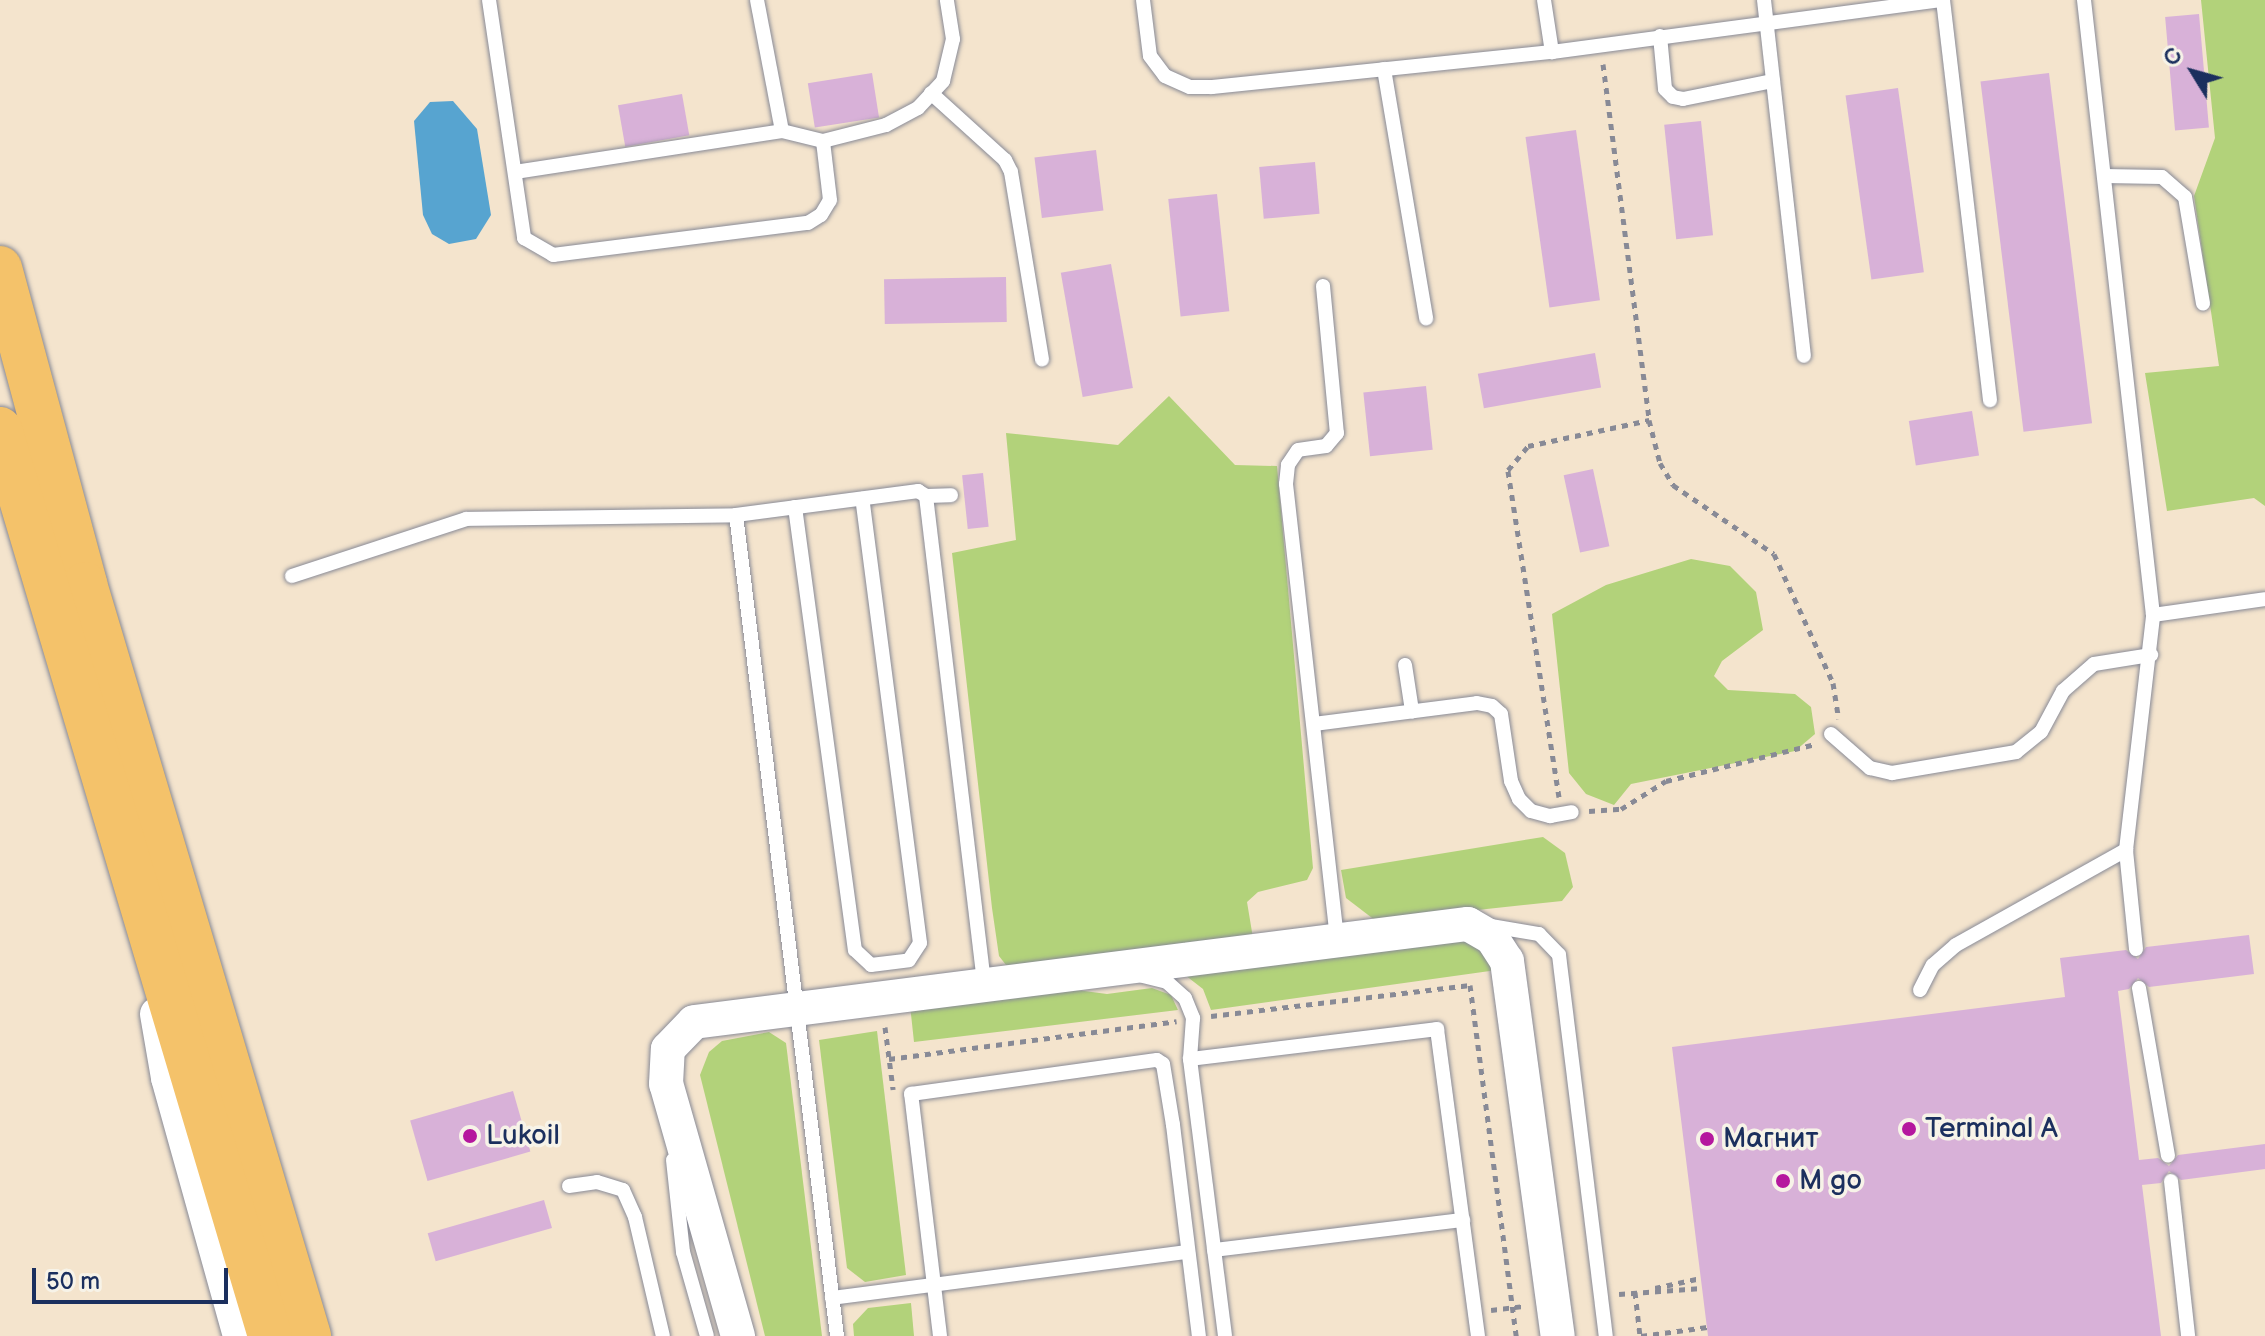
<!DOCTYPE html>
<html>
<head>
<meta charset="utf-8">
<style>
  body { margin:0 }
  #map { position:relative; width:2265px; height:1336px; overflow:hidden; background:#f4e4cd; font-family:"Balsamiq Sans",sans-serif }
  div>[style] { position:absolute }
  .green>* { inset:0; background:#b2d27a }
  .water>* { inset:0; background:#57a4d0 }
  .building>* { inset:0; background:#d8b1d8; transform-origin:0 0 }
  .path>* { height:5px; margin-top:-2.5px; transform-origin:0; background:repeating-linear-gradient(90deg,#888a96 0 6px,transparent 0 12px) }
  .roads { filter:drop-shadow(0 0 2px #888a96) drop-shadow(0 0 2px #888a96) }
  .service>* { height:14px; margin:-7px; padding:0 7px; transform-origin:7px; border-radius:7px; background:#fff }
  .tertiary>* { height:34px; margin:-17px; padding:0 17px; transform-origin:17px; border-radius:17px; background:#fff }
  .primary>* { height:44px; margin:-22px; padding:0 22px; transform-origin:22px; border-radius:22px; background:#f4c26a }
  .dots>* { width:22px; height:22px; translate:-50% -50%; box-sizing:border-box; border:4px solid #f7f3e8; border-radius:50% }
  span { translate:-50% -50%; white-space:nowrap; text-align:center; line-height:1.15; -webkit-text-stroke:7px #f7f3e8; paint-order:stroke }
  .poi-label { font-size:28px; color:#1b2f5e }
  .left { translate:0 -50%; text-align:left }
  .north { position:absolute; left:2153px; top:32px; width:80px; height:80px; -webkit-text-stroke:6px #f7f3e8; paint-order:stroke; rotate:307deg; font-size:22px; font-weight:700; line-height:32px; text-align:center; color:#1b2f5e }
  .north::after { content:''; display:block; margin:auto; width:28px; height:36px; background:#1b2f5e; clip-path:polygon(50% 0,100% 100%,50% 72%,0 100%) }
  .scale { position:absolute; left:32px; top:1268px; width:196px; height:36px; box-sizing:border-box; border:4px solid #1b2f5e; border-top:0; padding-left:10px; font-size:24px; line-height:28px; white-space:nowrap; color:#1b2f5e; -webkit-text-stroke:6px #f7f3e8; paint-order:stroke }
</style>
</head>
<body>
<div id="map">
  <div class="green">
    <div style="clip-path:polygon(2201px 0,2265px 0,2265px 506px,2254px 498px,2167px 511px,2145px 373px,2219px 366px,2194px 196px,2215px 138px)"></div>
    <div style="clip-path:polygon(1169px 396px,1235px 465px,1277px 466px,1313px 868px,1307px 880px,1258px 892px,1247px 902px,1253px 938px,1021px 968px,1006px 965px,999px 956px,992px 908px,952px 553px,1016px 540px,1006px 433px,1118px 445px)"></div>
    <div style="clip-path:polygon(1691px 559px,1730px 566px,1756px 592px,1763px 630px,1722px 661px,1714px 676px,1728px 690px,1795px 694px,1811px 707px,1815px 734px,1795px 751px,1631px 784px,1614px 805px,1586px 794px,1569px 773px,1552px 614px,1606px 585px)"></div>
    <div style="clip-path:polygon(1543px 837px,1565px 853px,1573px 887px,1562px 901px,1376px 921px,1346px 898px,1341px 870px)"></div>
    <div style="clip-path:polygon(1478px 938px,1497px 970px,1211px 1010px,1203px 989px,1185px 975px)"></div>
    <div style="clip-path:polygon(1054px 987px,1107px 994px,1152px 988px,1171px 995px,1178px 1010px,914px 1042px,910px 1005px)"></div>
    <div style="clip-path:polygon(877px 1031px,906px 1275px,865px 1282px,847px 1268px,819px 1040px)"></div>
    <div style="clip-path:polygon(769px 1032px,786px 1043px,822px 1336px,765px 1336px,700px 1075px,709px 1052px,722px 1041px)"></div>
    <div style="clip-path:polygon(911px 1303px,914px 1336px,854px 1336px,853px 1324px,868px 1308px)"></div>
  </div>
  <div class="water">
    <div style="clip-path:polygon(453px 101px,477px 129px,491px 215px,476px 239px,449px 244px,432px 234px,423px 215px,414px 121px,430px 102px)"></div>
  </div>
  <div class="building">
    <div style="left:2199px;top:14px;width:114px;height:34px;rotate:85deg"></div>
    <div style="left:872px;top:73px;width:45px;height:65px;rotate:81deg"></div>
    <div style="left:2049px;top:73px;width:353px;height:69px;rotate:83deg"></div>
    <div style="left:1898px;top:88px;width:186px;height:53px;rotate:82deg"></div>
    <div style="left:682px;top:94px;width:42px;height:65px;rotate:80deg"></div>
    <div style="left:1701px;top:121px;width:115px;height:37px;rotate:84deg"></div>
    <div style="left:1576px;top:130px;width:172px;height:51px;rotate:82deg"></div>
    <div style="left:1096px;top:150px;width:61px;height:62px;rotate:83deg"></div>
    <div style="left:1315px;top:162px;width:52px;height:56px;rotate:85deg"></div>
    <div style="left:1217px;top:194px;width:118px;height:49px;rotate:84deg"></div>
    <div style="left:1111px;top:264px;width:126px;height:51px;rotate:80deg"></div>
    <div style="left:1006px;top:277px;width:45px;height:122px;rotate:89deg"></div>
    <div style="left:1595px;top:353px;width:35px;height:119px;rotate:80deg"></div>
    <div style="left:1426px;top:386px;width:64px;height:63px;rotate:84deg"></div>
    <div style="left:1972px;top:411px;width:45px;height:64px;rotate:81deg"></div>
    <div style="left:1593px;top:469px;width:79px;height:30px;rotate:78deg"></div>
    <div style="left:983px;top:473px;width:54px;height:21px;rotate:84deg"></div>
    <div style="clip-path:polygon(2249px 935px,2254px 974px,2149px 987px,2138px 978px,2129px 989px,2118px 991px,2139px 1160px,2158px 1158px,2169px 1166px,2178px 1155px,2265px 1144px,2265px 1169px,2181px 1180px,2169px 1171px,2161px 1183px,2142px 1185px,2161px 1336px,1708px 1336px,1672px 1047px,2065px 997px,2060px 958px,2126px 950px,2138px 959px,2146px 947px)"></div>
    <div style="left:513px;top:1091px;width:63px;height:107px;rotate:74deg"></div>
    <div style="left:544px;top:1200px;width:29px;height:121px;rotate:74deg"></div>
  </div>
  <div class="path">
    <div style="left:1603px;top:64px;width:359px;rotate:82.6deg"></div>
    <div style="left:1649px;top:420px;width:44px;rotate:75.7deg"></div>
    <div style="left:1660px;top:463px;width:26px;rotate:59deg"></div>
    <div style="left:1673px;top:485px;width:122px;rotate:34.3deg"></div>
    <div style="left:1774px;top:554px;width:142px;rotate:65.4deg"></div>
    <div style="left:1833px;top:683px;width:36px;rotate:81deg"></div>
    <div style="left:1559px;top:797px;width:331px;rotate:-98.9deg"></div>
    <div style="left:1508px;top:470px;width:31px;rotate:-50deg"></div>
    <div style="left:1528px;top:446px;width:124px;rotate:-12.1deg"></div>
    <div style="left:1589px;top:811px;width:32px;rotate:-4deg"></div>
    <div style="left:1621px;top:809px;width:53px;rotate:-31.9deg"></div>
    <div style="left:1666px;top:781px;width:154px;rotate:-13.9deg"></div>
    <div style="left:1211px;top:1016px;width:261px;rotate:-6.8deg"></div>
    <div style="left:1470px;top:985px;width:354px;rotate:82.5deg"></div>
    <div style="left:885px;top:1027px;width:63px;rotate:82.6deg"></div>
    <div style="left:889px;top:1059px;width:290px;rotate:-7.5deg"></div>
    <div style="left:1655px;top:1288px;width:47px;rotate:-12.3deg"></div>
    <div style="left:1635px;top:1292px;width:44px;rotate:83.5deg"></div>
    <div style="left:1619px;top:1294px;width:83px;rotate:-4.1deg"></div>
    <div style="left:1491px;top:1310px;width:34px;rotate:-7deg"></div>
    <div style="left:1641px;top:1336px;width:67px;rotate:-7.8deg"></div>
  </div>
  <div class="roads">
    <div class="service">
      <div style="left:489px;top:0;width:241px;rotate:81.6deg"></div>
      <div style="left:524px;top:238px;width:34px;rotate:30deg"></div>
      <div style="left:553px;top:255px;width:257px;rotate:-7.2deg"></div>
      <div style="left:808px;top:223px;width:15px;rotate:-32deg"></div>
      <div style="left:821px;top:215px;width:17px;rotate:-59deg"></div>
      <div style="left:830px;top:200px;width:59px;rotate:-96.8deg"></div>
      <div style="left:757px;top:0;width:133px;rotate:79.2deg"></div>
      <div style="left:1143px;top:0;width:56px;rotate:82.9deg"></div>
      <div style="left:1150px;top:56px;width:25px;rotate:53deg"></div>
      <div style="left:1165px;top:76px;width:27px;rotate:24deg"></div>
      <div style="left:1190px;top:87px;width:22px"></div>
      <div style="left:1212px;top:87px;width:342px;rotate:-5.9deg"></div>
      <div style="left:1552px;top:52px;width:394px;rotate:-7.6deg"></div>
      <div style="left:1544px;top:0;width:53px;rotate:81.3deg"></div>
      <div style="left:1764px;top:0;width:358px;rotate:83.6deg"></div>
      <div style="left:1943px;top:0;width:403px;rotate:83.3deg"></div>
      <div style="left:2084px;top:0;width:619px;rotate:83.6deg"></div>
      <div style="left:1660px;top:36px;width:53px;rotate:84.6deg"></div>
      <div style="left:1665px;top:89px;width:11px;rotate:45deg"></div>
      <div style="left:1673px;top:97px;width:10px;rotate:11deg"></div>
      <div style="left:1683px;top:99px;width:92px;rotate:-11.3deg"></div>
      <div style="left:1384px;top:69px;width:253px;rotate:80.4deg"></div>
      <div style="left:931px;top:93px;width:100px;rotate:42.2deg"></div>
      <div style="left:1005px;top:160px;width:13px;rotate:63deg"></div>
      <div style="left:1011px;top:172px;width:190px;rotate:80.6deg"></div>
      <div style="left:515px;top:172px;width:270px;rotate:-8.7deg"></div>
      <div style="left:782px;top:131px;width:42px;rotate:13.7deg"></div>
      <div style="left:823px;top:141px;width:65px;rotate:-14.3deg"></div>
      <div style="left:886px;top:125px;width:36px;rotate:-28deg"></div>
      <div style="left:918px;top:108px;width:37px;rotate:-47deg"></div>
      <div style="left:943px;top:81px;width:43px;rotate:-76.6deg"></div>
      <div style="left:953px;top:39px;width:39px;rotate:-99deg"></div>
      <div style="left:2104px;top:176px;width:58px;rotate:1deg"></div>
      <div style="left:2162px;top:177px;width:30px;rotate:41deg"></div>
      <div style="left:2185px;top:197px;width:108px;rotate:80.4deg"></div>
      <div style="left:1323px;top:286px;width:148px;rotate:84.6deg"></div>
      <div style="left:1337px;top:433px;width:17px;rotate:130deg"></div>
      <div style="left:1326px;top:446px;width:28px;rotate:172deg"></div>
      <div style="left:1298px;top:450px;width:18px;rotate:124deg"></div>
      <div style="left:1288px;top:465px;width:19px;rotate:96deg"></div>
      <div style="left:1286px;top:484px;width:457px;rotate:83.6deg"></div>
      <div style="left:926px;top:496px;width:25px;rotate:-2deg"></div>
      <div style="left:795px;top:507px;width:447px;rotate:82.3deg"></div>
      <div style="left:855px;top:950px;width:22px;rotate:43deg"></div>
      <div style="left:871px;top:965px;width:38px;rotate:-7deg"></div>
      <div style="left:909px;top:960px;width:20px;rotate:-57deg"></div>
      <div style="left:920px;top:943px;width:448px;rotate:-97.4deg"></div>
      <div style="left:292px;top:576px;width:183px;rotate:-18.1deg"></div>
      <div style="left:466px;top:519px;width:270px;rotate:-0.8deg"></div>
      <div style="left:1405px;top:665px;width:47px;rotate:81.3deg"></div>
      <div style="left:1314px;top:724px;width:164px;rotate:-7.3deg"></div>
      <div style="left:1477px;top:703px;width:15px;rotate:11deg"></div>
      <div style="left:1492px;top:706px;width:12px;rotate:42deg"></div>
      <div style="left:1501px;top:714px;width:68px;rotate:81.5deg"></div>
      <div style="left:1511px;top:781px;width:20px;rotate:66deg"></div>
      <div style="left:1519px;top:799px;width:17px;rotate:45deg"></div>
      <div style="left:1531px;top:811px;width:20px;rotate:15deg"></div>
      <div style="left:1550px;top:816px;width:22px;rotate:-10deg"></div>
      <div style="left:1831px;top:734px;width:52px;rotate:41.1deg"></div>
      <div style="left:1870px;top:768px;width:23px;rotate:13deg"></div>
      <div style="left:1892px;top:773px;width:126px;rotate:-9.6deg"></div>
      <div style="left:2016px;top:752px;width:32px;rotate:-39deg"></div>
      <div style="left:2041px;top:732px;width:47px;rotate:-61.8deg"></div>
      <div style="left:2063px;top:691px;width:41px;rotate:-41.1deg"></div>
      <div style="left:2094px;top:664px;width:58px;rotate:-9deg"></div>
      <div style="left:1485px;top:925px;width:55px;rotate:9.5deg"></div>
      <div style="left:1539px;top:934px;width:29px;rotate:46deg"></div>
      <div style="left:1559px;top:955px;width:384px;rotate:83deg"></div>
      <div style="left:2136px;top:949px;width:100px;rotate:-95.8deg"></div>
      <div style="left:2126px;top:850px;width:237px;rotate:-83.4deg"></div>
      <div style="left:2153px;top:615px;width:113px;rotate:-8.1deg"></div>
      <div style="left:1143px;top:976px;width:25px;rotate:14deg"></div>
      <div style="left:1167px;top:982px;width:24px;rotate:42deg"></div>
      <div style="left:1185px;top:998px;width:22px;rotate:68deg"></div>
      <div style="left:1193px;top:1018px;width:41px;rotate:94.2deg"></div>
      <div style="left:1190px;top:1059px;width:279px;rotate:82.8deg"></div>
      <div style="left:2139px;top:988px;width:170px;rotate:80.2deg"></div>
      <div style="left:1920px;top:990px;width:28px;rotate:-63deg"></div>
      <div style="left:1933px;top:965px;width:30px;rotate:-41deg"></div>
      <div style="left:1956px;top:945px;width:195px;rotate:-29.2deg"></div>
      <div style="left:1190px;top:1059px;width:249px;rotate:-6.9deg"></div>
      <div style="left:1437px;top:1029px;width:310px;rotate:82.4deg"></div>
      <div style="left:673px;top:1160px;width:93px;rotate:83.8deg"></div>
      <div style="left:683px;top:1252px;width:87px;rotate:74.1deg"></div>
      <div style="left:2171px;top:1181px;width:156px;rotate:83.7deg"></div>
      <div style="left:569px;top:1186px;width:28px;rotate:-8deg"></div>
      <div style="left:597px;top:1182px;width:27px;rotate:17deg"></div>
      <div style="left:623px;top:1190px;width:30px;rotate:66deg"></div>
      <div style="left:635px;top:1217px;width:122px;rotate:76.8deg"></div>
      <div style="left:1214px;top:1250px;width:251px;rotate:-6.9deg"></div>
      <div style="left:832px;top:1298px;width:359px;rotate:-7.4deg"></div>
      <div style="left:837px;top:1336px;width:827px;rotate:-97.01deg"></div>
      <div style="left:736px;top:515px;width:184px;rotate:-7.5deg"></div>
      <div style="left:918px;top:491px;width:9px;rotate:32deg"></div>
      <div style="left:926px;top:496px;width:492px;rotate:83.2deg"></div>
      <div style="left:940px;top:1336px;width:244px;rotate:-96.8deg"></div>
      <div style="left:911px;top:1094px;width:248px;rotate:-7.9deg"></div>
      <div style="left:1157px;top:1060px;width:7px;rotate:34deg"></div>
      <div style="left:1163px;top:1064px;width:62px;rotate:80.7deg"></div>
      <div style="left:1173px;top:1125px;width:213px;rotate:83deg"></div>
    </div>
    <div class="tertiary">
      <div style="left:157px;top:1014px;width:65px;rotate:80.2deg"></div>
      <div style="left:168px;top:1078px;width:268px;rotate:74.4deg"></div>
      <div style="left:738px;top:1336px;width:262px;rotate:-105.9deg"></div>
      <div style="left:666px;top:1084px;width:35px;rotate:-87deg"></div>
      <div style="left:668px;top:1049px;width:37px;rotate:-46deg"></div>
      <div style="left:694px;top:1022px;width:780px;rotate:-7.22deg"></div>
      <div style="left:1468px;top:924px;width:28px;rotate:30deg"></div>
      <div style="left:1492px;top:938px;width:27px;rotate:57deg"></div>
      <div style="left:1507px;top:961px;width:378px;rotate:82.3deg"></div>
    </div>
    <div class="primary">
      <div style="left:0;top:268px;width:327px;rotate:74.9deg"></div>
      <div style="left:85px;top:584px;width:785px;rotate:73.41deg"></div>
      <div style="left:0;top:429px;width:946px;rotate:73.42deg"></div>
    </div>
  </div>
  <div class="dots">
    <div style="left:1909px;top:1129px;background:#b5179e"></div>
    <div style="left:470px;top:1136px;background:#b5179e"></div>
    <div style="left:1707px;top:1139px;background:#b5179e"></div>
    <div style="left:1783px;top:1181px;background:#b5179e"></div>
  </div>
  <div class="poi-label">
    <span class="left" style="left:1925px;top:1129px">Terminal A</span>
    <span class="left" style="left:486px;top:1136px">Lukoil</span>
    <span class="left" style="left:1723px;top:1139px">Магнит</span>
    <span class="left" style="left:1799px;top:1181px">М go</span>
  </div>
  <div class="north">С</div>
  <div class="scale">50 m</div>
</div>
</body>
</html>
